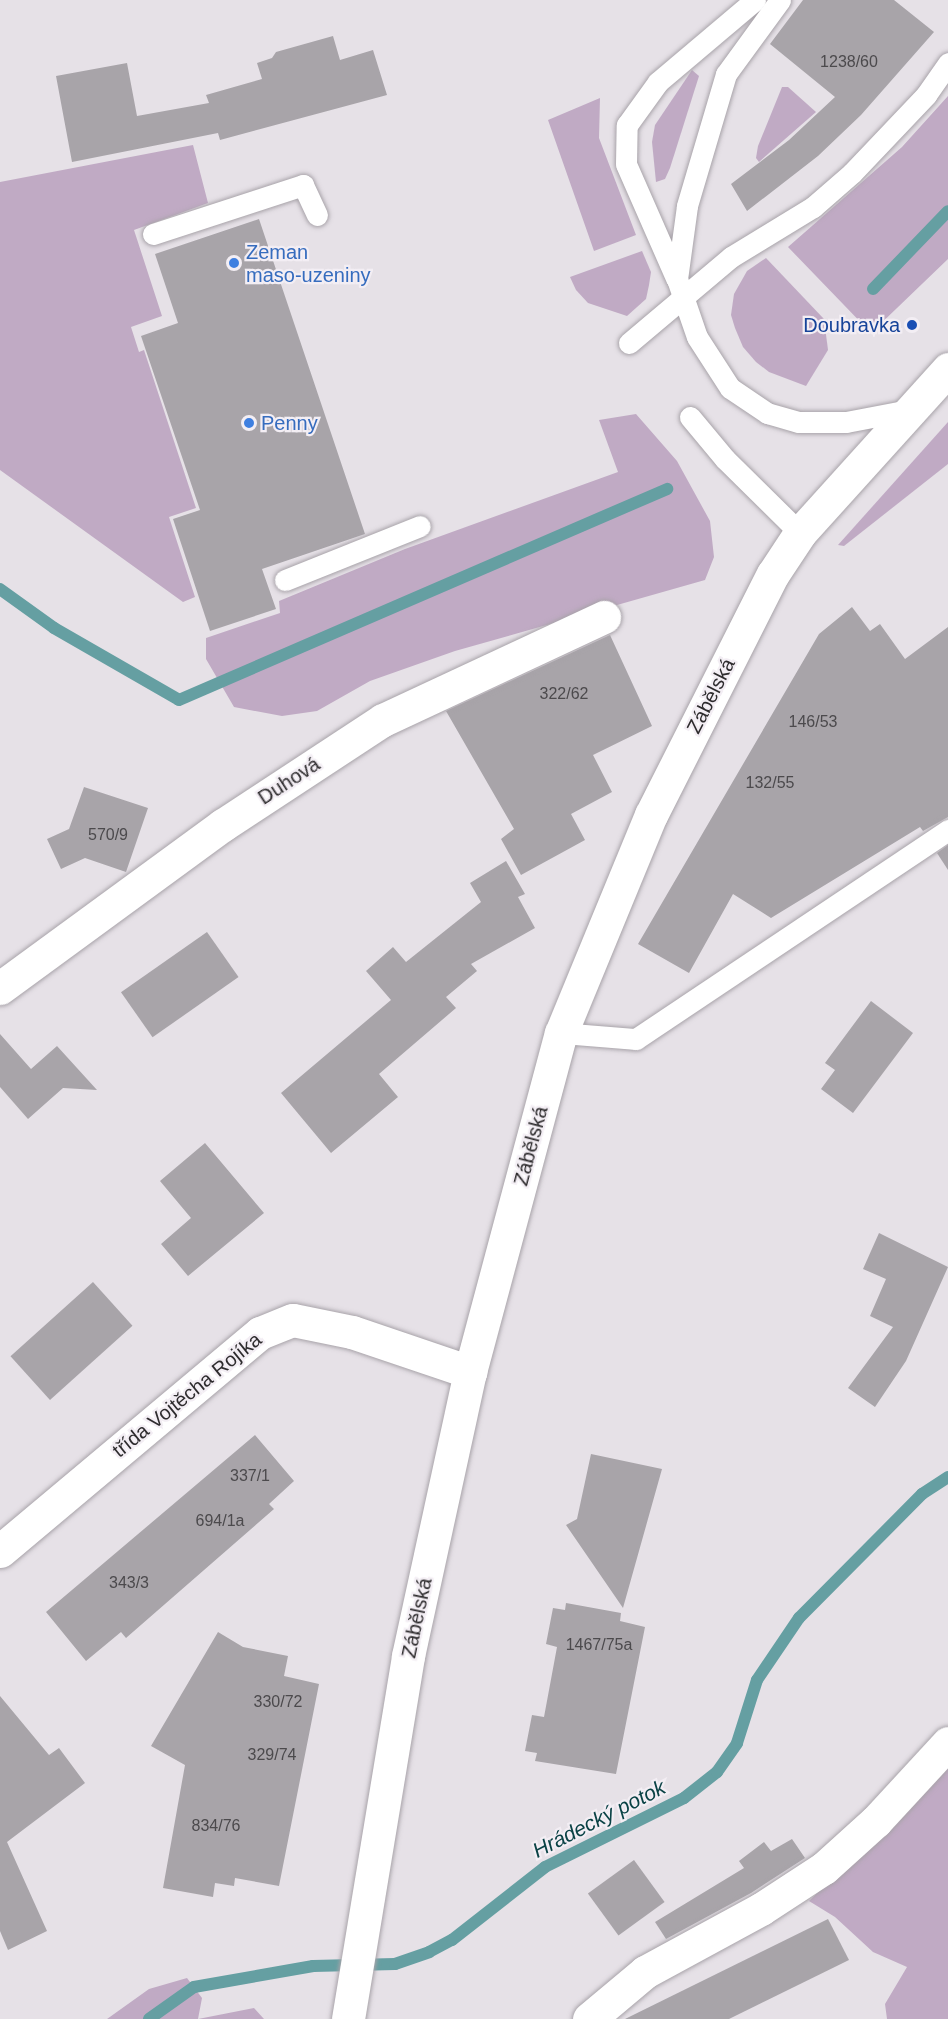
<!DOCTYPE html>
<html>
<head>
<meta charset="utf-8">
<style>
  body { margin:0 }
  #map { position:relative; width:948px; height:2019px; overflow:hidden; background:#e6e1e7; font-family:Helvetica,sans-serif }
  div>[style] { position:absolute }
  .green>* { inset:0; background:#c0aac4 }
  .stream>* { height:12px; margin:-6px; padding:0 6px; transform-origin:6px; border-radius:6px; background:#659fa2 }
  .building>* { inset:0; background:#a8a4a9; transform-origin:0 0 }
  .roads { filter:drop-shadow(0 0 2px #a8a3a9) drop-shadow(0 0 2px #a8a3a9) }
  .service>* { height:21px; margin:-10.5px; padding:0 10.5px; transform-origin:10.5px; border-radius:10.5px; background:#fff }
  .minor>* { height:33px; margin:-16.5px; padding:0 16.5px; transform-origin:16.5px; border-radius:16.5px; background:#fff }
  .secondary>* { height:33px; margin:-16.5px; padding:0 16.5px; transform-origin:16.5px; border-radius:16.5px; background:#fff }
  .dots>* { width:16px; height:16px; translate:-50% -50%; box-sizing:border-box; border:3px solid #f3eef4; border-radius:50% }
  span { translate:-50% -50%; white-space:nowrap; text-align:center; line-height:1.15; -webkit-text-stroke:4.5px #f3eef4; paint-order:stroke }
  .number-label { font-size:16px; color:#4c4a4d }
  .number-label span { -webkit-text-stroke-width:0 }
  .shop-label { font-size:20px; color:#366cbe }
  .left { translate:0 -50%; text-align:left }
  .transit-label { font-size:20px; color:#164399 }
  .right { translate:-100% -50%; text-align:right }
  .street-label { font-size:20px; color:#2e2c2e }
  .water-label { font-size:21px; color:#0a4245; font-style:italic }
</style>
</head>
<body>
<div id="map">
  <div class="green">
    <div style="clip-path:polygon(692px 70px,699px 76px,670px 168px,665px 179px,656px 182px,652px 142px,655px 125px)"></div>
    <div style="clip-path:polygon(782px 87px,788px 87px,816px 112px,759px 162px,756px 158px,758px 146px)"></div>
    <div style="clip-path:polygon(948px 96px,948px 259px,871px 333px,788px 247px,902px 147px)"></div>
    <div style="clip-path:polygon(600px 98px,599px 138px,636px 235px,594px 251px,548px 120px)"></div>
    <div style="clip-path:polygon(193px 145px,208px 203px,134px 230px,162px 316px,131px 327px,139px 352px,144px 350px,196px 508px,169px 517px,195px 597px,183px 602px,0 470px,0 182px)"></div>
    <div style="clip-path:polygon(642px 251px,651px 272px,649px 285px,646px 299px,627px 316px,588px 303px,576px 290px,570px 277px)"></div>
    <div style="clip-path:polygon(766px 258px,824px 319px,828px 350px,806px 386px,769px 372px,756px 362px,743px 347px,735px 328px,731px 315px,734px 294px,747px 271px)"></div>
    <div style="clip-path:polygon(636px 414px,677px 461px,710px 521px,714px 557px,705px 580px,455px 651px,370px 681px,317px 711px,282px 716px,234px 707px,206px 659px,206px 638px,280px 613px,279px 601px,405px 549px,618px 472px,599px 420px)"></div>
    <div style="clip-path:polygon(948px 422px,948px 464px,844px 546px,838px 545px)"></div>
    <div style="clip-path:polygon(948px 1767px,948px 2019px,887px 2019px,885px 2004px,907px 1967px,873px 1952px,835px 1917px,809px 1901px)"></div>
    <div style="clip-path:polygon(187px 1978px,202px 1998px,198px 2019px,254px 2008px,264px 2019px,107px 2019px,149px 1989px)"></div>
  </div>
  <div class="stream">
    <div style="left:873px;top:289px;width:108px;rotate:-46.1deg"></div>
    <div style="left:0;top:589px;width:67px;rotate:35.8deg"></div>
    <div style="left:54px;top:628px;width:144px;rotate:29.9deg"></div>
    <div style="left:179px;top:700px;width:532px;rotate:-23.38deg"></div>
    <div style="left:149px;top:2019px;width:55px;rotate:-35.4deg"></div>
    <div style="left:194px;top:1987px;width:121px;rotate:-10deg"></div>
    <div style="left:313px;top:1966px;width:82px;rotate:-1.4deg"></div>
    <div style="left:395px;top:1964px;width:36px;rotate:-19deg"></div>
    <div style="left:429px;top:1952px;width:26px;rotate:-28deg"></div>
    <div style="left:452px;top:1940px;width:118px;rotate:-38.1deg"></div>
    <div style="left:545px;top:1867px;width:155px;rotate:-26.4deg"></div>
    <div style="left:684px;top:1798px;width:42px;rotate:-38.2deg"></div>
    <div style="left:717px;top:1772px;width:35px;rotate:-55deg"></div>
    <div style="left:737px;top:1743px;width:66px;rotate:-72.4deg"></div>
    <div style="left:757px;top:1680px;width:75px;rotate:-55.9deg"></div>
    <div style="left:799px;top:1618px;width:175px;rotate:-45.2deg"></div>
    <div style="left:922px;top:1494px;width:31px;rotate:-33deg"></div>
  </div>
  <div class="building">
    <div style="clip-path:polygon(803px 0,894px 0,934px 32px,861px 115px,818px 156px,747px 211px,731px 184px,789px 140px,835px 97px,770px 44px)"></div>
    <div style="clip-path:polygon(333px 36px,340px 60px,373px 50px,387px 95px,220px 140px,218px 133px,72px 162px,56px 76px,127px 63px,137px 116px,209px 103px,206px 95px,262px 79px,257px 63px,272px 58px,276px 52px)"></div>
    <div style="clip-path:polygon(259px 219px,365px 534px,262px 569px,276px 609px,210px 631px,173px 519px,200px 510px,141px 336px,178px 323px,155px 254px)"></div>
    <div style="clip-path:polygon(852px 607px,870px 631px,880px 624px,905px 659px,948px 627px,948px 817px,923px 831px,920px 827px,771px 918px,733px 894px,689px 973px,638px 944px,819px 634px)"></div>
    <div style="clip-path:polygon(610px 635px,652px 726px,593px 755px,612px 792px,571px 814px,585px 840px,521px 875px,501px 839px,514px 829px,446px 711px)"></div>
    <div style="clip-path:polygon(84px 787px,148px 808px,126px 872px,85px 858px,61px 869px,47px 839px,69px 829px)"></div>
    <div style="clip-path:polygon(948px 845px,948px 870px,937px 853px)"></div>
    <div style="clip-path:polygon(506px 861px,525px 894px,518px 897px,535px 928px,471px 964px,477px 971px,446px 997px,456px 1008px,379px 1074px,398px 1097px,331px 1153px,281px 1093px,391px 1000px,366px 971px,393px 947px,406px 962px,481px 902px,470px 883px)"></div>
    <div style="left:207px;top:932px;width:55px;height:105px;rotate:55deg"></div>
    <div style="clip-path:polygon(871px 1001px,913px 1033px,853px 1113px,821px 1089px,835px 1070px,825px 1063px)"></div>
    <div style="clip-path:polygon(0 1034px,31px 1069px,57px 1046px,97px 1090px,63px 1088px,28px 1119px,0 1087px)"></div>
    <div style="clip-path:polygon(205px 1143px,264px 1213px,188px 1276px,161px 1244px,191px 1218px,160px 1181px)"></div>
    <div style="clip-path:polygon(879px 1233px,948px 1267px,906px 1361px,875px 1407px,848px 1388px,893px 1327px,870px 1316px,886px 1279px,863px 1269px)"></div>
    <div style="left:93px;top:1282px;width:59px;height:111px;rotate:48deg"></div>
    <div style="clip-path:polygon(255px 1435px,294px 1481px,269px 1504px,274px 1509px,126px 1638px,121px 1632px,86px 1661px,46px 1612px)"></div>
    <div style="clip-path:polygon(591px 1454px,662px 1469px,623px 1608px,566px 1525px,577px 1519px)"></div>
    <div style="clip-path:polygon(566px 1603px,621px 1613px,620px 1621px,645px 1627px,616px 1774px,535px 1761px,537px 1753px,525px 1751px,532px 1715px,544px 1717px,557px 1647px,546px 1644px,553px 1608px,565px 1610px)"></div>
    <div style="clip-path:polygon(218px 1632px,243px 1647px,288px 1656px,284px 1676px,319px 1684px,279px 1886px,235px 1878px,234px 1886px,215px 1883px,213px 1897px,163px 1888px,185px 1765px,151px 1746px)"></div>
    <div style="clip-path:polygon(0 1696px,49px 1755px,59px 1748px,85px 1783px,7px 1842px,47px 1931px,8px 1950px,0 1931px)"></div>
    <div style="clip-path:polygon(792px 1839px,805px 1858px,751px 1893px,666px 1939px,655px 1922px,744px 1868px,739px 1861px,764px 1842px,771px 1851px)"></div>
    <div style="left:634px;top:1860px;width:52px;height:57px;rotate:54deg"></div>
    <div style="clip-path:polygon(828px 1919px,849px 1960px,729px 2019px,625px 2019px)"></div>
  </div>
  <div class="roads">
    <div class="service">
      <div style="left:780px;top:0;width:92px;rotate:126.1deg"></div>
      <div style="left:726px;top:74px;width:138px;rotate:106.5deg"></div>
      <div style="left:687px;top:206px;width:74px;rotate:97.8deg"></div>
      <div style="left:677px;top:279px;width:61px;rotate:71deg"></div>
      <div style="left:697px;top:337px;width:61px;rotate:57.1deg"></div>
      <div style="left:730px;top:388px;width:45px;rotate:34deg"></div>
      <div style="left:767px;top:413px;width:33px;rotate:16deg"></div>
      <div style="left:799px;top:422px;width:47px"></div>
      <div style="left:846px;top:422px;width:64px;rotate:-10.8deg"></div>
      <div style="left:153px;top:234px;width:158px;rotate:-18.1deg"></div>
      <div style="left:303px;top:185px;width:33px;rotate:65deg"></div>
      <div style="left:676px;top:278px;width:124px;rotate:-113.7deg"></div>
      <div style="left:626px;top:164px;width:39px;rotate:-89deg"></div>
      <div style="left:627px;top:125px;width:53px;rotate:-54.2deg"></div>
      <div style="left:658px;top:82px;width:127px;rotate:-40.2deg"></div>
      <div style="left:629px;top:343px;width:133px;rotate:-40.1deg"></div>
      <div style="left:731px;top:257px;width:96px;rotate:-31.4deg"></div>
      <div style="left:813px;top:207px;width:52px;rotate:-41.1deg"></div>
      <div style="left:852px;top:173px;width:108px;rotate:-46.5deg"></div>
      <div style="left:926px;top:95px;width:39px;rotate:-55deg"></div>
      <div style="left:690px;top:417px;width:55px;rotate:50.2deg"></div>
      <div style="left:725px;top:459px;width:105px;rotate:44.6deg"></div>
      <div style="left:285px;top:580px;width:145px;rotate:-21.8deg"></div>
      <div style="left:561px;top:1033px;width:75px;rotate:4.6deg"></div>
      <div style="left:636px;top:1039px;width:376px;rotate:-33.8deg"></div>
    </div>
    <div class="minor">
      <div style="left:0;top:988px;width:276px;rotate:-36.2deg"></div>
      <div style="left:223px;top:825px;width:191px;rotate:-33.3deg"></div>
      <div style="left:383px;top:720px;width:244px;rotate:-25deg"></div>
      <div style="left:0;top:1551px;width:339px;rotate:-40deg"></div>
      <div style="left:260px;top:1333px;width:35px;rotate:-22deg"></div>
      <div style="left:293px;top:1320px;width:60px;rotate:11.5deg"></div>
      <div style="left:352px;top:1332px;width:125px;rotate:18.7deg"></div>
      <div style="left:589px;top:2019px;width:73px;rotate:-40deg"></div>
      <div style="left:645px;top:1972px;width:132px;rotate:-28.5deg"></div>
      <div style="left:761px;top:1909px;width:75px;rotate:-33.1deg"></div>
      <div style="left:824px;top:1868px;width:70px;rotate:-42.1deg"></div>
      <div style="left:876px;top:1821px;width:106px;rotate:-47.3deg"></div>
    </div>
    <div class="secondary">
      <div style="left:348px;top:2019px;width:368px;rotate:-80.6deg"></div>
      <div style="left:408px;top:1656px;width:291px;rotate:-77.7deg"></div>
      <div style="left:470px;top:1372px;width:351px;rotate:-75deg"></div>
      <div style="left:561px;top:1033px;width:236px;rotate:-67.6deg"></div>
      <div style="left:651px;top:815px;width:270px;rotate:-63.2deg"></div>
      <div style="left:773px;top:574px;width:49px;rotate:-56.6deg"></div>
      <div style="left:800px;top:533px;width:221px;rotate:-47.9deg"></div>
    </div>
  </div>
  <div class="dots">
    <div style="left:234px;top:263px;background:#3f7fe0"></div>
    <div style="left:912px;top:325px;background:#1a4fb4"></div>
    <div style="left:249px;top:423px;background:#3f7fe0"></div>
  </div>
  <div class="number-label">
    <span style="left:849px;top:62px">1238/60</span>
    <span style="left:564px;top:694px">322/62</span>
    <span style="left:813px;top:722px">146/53</span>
    <span style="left:770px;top:783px">132/55</span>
    <span style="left:108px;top:835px">570/9</span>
    <span style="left:250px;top:1476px">337/1</span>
    <span style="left:220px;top:1521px">694/1a</span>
    <span style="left:129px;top:1583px">343/3</span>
    <span style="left:599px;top:1645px">1467/75a</span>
    <span style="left:278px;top:1702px">330/72</span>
    <span style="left:272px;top:1755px">329/74</span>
    <span style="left:216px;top:1826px">834/76</span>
  </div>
  <div class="shop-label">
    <span class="left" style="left:246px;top:264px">Zeman<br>maso-uzeniny</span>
    <span class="left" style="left:261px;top:423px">Penny</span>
  </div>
  <div class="transit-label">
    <span class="right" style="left:900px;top:325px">Doubravka</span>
  </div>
  <div class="street-label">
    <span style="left:711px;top:696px;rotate:-63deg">Zábělská</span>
    <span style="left:289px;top:781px;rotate:-33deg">Duhová</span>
    <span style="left:531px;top:1146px;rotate:-75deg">Zábělská</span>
    <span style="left:187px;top:1395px;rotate:-39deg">třída Vojtěcha Rojíka</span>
    <span style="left:417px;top:1618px;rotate:-78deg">Zábělská</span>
  </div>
  <div class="water-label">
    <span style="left:599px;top:1819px;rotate:-27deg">Hrádecký potok</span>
  </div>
</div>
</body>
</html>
